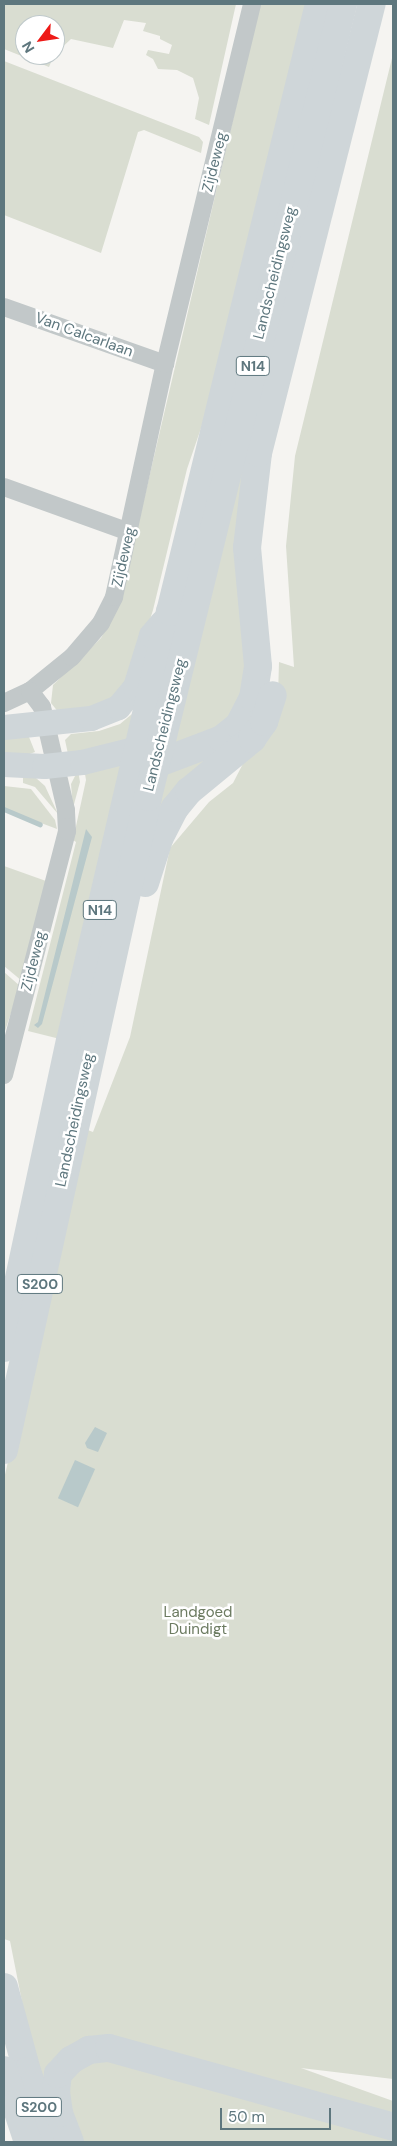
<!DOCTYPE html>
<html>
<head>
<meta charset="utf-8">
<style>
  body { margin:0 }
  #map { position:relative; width:397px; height:2146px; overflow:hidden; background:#f5f4f1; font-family:"DM Sans",sans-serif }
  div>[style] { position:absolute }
  .green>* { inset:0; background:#d9ddd1 }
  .water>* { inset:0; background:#b8c9ca; transform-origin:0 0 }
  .stream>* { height:4.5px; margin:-2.25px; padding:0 2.25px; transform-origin:2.25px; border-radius:2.25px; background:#b8c9ca }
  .street>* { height:18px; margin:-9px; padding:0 9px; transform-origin:9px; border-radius:9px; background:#c2c8c9 }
  .secondary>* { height:25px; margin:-12.5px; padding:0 12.5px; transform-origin:12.5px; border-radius:12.5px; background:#cfd6d9 }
  .primary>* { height:28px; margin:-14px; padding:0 14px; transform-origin:14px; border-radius:14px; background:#cfd6d9 }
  span { translate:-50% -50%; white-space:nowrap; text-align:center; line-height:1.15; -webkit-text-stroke:5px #fff; paint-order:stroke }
  .shield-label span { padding:1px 4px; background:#fff; border:1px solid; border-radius:4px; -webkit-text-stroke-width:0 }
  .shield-label { font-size:14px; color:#5e777e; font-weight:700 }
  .street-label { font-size:15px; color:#5e777e }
  .park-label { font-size:15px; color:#6c7b61 }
  .frame { position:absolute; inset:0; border:5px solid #5e777e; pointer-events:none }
  .north { position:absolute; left:15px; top:15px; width:50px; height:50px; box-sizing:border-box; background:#fff; border:1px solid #bfc9cb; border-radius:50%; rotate:239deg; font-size:14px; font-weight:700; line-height:20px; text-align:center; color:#5e777e }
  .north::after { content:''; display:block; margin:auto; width:18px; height:22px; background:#ee1a17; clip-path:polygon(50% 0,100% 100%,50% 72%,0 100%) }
  .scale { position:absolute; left:220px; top:2108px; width:111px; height:22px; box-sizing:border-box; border:2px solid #5e777e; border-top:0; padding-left:6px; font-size:15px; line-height:18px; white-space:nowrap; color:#5e777e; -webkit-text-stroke:4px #fff; paint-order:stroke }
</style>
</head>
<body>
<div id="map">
  <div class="green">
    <div style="clip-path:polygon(4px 4px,236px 4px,209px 125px,195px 119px,199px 98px,193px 78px,177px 70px,158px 69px,153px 59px,146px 55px,148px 50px,169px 54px,172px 45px,160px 39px,160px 36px,143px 31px,146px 23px,124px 20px,113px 48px,71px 39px,55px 54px,55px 25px,25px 25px,25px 55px,54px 55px,49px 67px,4px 49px)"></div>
    <div style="clip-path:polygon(260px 4px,308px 4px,211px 399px,187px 469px,153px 610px,132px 676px,110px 707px,59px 713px,51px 703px,53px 685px,101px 638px,119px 606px)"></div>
    <div style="clip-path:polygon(393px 54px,393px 2079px,301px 2068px,393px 2101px,393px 2142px,79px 2142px,48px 2105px,28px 2032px,10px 1941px,4px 1939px,4px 1479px,85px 1129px,93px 1132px,130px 1037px,170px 848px,209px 802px,233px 783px,278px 696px,279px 662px,294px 667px,286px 546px,295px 456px)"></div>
    <div style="clip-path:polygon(4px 61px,199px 137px,203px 142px,201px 153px,144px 130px,138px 132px,101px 253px,4px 215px)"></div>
    <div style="clip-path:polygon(249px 430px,250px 650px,242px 700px,222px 727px,171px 747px)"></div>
    <div style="clip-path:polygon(132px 714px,130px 741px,68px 754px,65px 740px,71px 734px,99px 731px,120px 724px)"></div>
    <div style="clip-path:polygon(4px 732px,27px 732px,35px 752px,24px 756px,4px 756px)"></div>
    <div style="clip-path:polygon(125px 757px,60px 1039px,28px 1031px,76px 842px,73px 840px,86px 780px,84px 768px)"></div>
    <div style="clip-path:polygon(207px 759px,168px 808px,155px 805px,163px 772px)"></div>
    <div style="clip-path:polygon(78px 770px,80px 782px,73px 808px,71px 784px)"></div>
    <div style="clip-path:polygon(23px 777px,36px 778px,45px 786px,58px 814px,35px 787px,23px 783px)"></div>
    <div style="clip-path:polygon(4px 786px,31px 789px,55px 820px,57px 829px,4px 809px)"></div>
    <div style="clip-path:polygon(4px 866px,46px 881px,22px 981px,4px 966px)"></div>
    <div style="clip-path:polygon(4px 972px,20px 986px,4px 1034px)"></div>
  </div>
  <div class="water">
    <div style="clip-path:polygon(86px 829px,92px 837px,42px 1024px,38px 1028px,34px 1025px,38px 1022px)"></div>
    <div style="clip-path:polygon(95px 1427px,107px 1433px,98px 1452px,87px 1448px,85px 1443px)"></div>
    <div style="left:75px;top:1460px;width:22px;height:42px;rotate:24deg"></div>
  </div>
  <div class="stream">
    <div style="left:4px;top:809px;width:39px;rotate:23deg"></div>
  </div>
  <div class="street">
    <div style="left:4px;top:307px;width:171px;rotate:19.5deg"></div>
    <div style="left:4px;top:487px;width:133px;rotate:19.8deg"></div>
    <div style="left:4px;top:703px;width:29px;rotate:-25deg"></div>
    <div style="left:30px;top:691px;width:54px;rotate:-39deg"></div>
    <div style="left:72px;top:657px;width:45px;rotate:-49.5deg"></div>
    <div style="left:101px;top:623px;width:29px;rotate:-63deg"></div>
    <div style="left:114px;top:597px;width:239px;rotate:-77.7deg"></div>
    <div style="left:165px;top:364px;width:370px;rotate:-76.4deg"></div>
    <div style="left:4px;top:1075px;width:252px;rotate:-75.5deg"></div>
    <div style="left:67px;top:831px;width:21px;rotate:-93deg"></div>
    <div style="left:66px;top:810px;width:106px;rotate:-103.1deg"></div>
    <div style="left:42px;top:707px;width:20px;rotate:-127deg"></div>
  </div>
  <div class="secondary">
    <div style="left:4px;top:727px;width:87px;rotate:-5.9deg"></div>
    <div style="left:91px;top:718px;width:29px;rotate:-22deg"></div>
    <div style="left:118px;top:707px;width:26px;rotate:-50deg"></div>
    <div style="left:135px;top:687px;width:54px;rotate:-72.9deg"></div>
    <div style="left:151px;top:635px;width:17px;rotate:-50deg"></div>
    <div style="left:4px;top:764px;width:40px;rotate:2.9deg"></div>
    <div style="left:44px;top:766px;width:38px;rotate:-6deg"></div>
    <div style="left:82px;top:762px;width:58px;rotate:-14deg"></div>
    <div style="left:138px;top:748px;width:18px;rotate:-29deg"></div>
  </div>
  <div class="primary">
    <div style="left:143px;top:769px;width:85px;rotate:-20.8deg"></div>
    <div style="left:222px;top:739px;width:22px;rotate:-39deg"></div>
    <div style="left:239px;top:725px;width:30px;rotate:-63deg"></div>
    <div style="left:253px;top:698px;width:32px;rotate:-81deg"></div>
    <div style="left:258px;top:666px;width:119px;rotate:-95.3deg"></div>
    <div style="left:247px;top:548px;width:96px;rotate:-83.4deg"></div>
    <div style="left:258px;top:453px;width:463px;rotate:-75.8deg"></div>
    <div style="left:145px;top:883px;width:46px;rotate:-72.3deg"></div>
    <div style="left:159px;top:839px;width:35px;rotate:-63deg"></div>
    <div style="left:175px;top:808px;width:22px;rotate:-51deg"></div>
    <div style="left:189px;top:791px;width:82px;rotate:-39.5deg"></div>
    <div style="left:252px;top:739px;width:21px;rotate:-55deg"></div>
    <div style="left:264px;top:722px;width:28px;rotate:-72deg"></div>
    <div style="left:4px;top:1348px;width:314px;rotate:-77.9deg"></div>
    <div style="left:70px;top:1041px;width:441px;rotate:-76.9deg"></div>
    <div style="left:170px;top:612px;width:626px;rotate:-76.23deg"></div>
    <div style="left:4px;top:1450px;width:669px;rotate:-77.56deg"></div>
    <div style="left:148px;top:797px;width:817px;rotate:-76.18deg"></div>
    <div style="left:4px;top:1987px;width:87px;rotate:74.7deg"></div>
    <div style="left:27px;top:2071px;width:74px;rotate:71.1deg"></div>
    <div style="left:4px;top:2070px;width:76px;rotate:71.6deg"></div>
    <div style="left:70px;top:2142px;width:31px;rotate:-111deg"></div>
    <div style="left:59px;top:2113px;width:21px;rotate:-98deg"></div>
    <div style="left:56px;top:2092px;width:18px;rotate:-84deg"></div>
    <div style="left:58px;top:2074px;width:19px;rotate:-47deg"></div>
    <div style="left:71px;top:2060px;width:21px;rotate:-29deg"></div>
    <div style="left:89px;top:2050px;width:20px;rotate:-6deg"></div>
    <div style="left:109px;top:2048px;width:295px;rotate:15.5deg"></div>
  </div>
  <div class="shield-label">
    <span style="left:253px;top:366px">N14</span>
    <span style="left:100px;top:910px">N14</span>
    <span style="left:40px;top:1284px">S200</span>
    <span style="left:39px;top:2107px">S200</span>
  </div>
  <div class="street-label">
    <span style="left:215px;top:162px;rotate:-76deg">Zijdeweg</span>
    <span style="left:275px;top:273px;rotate:-76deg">Landscheidingsweg</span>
    <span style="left:84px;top:335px;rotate:20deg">Van Calcarlaan</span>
    <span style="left:124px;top:557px;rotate:-77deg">Zijdeweg</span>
    <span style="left:165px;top:725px;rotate:-76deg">Landscheidingsweg</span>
    <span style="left:34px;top:961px;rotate:-76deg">Zijdeweg</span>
    <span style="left:75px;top:1120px;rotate:-78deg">Landscheidingsweg</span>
  </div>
  <div class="park-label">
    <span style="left:198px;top:1621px">Landgoed<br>Duindigt</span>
  </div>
  <div class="frame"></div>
  <div class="north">N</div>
  <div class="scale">50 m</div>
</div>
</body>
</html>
